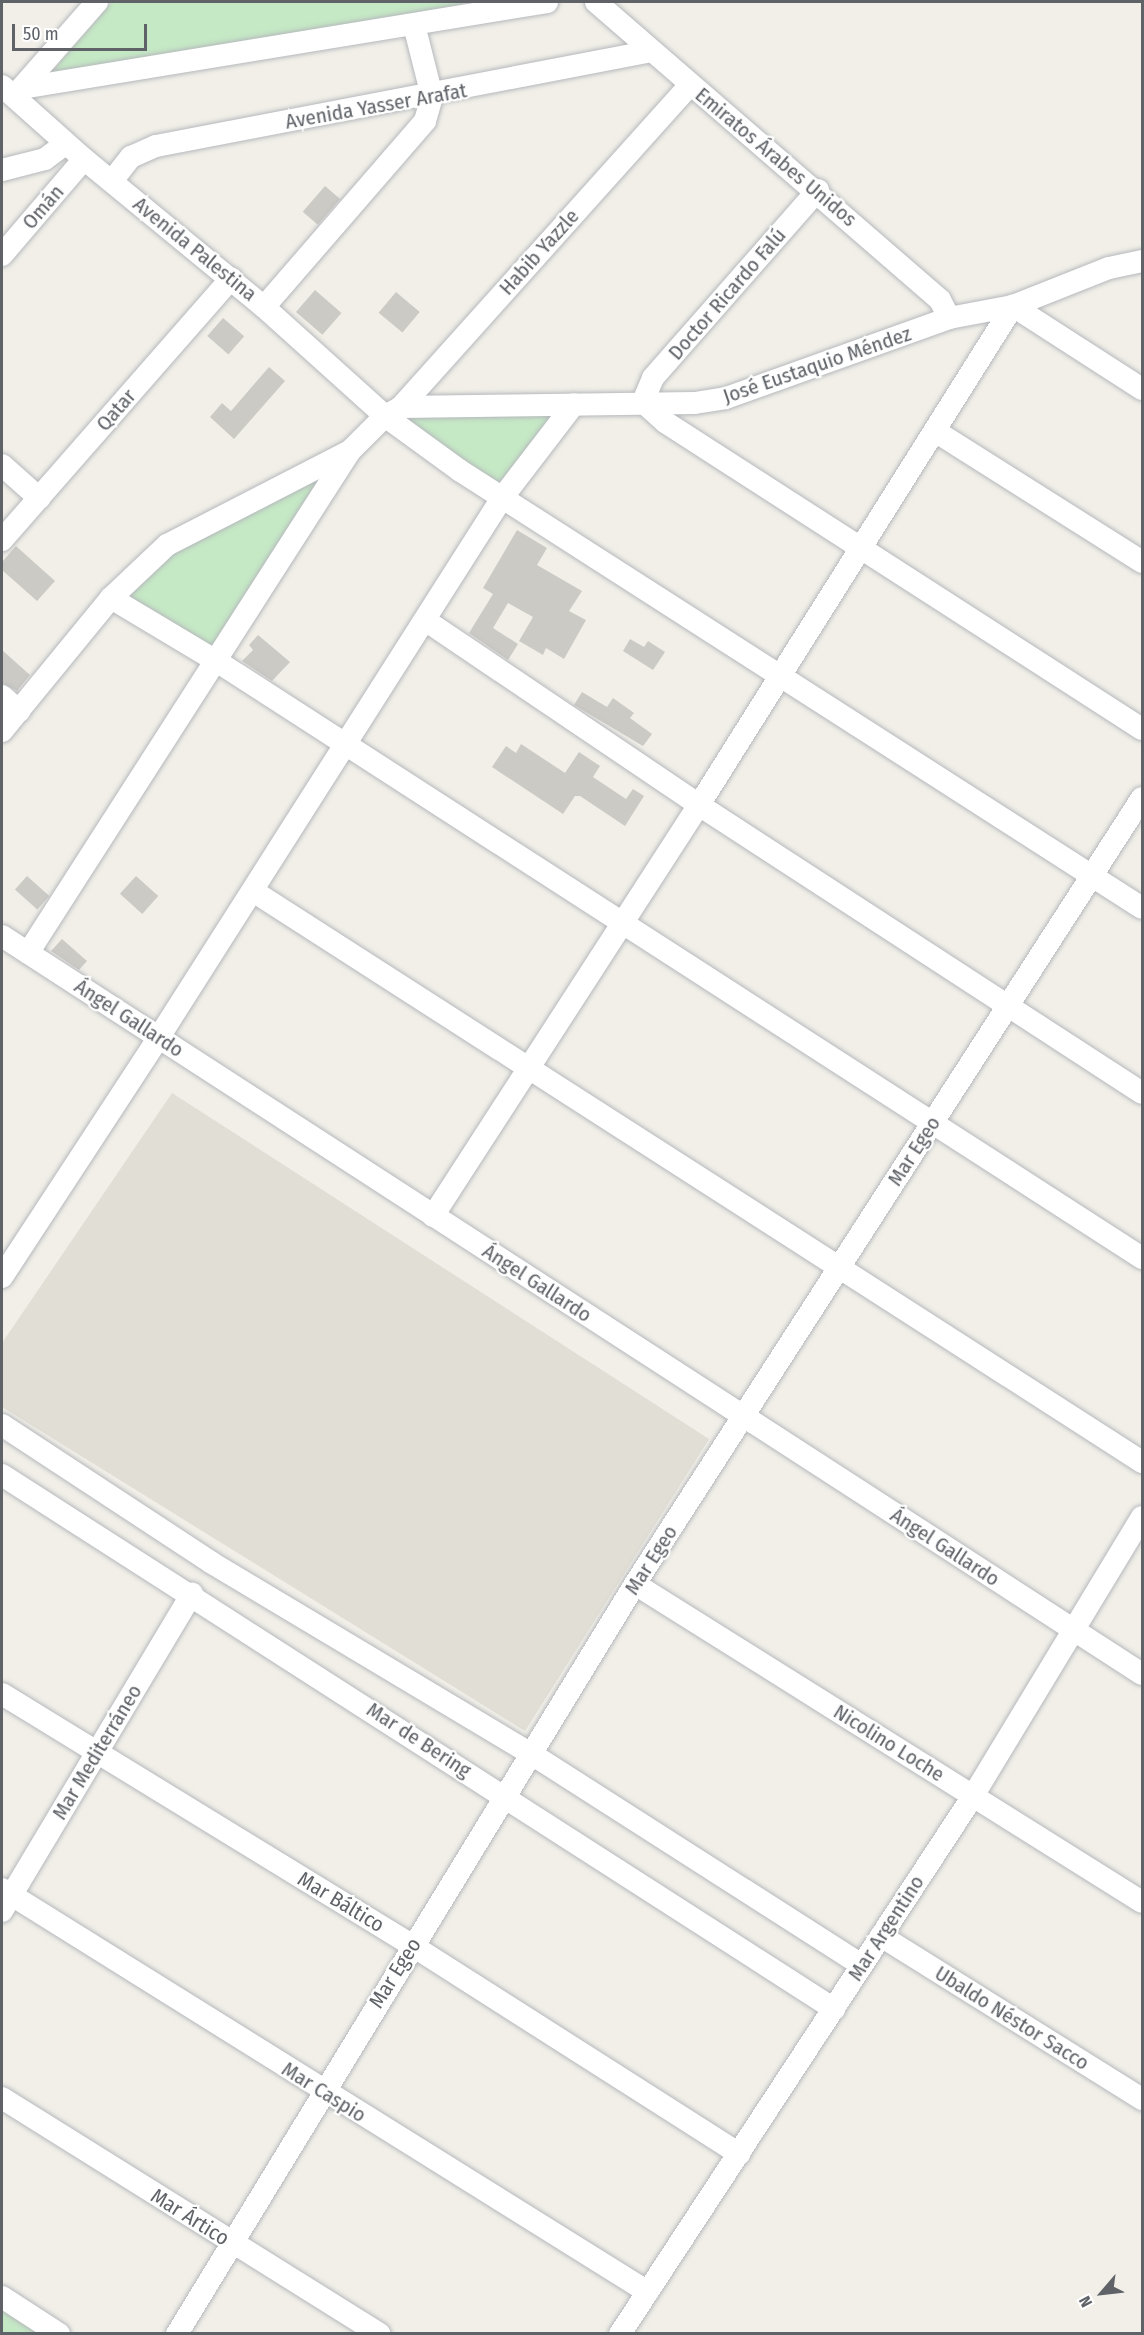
<!DOCTYPE html>
<html>
<head>
<meta charset="utf-8">
<style>
  body { margin:0 }
  #map { position:relative; width:1144px; height:2335px; overflow:hidden; background:#f1efe8; font-family:"Fira Sans Condensed",sans-serif }
  div>[style] { position:absolute }
  .education>* { inset:0; background:#e1ded6 }
  .green>* { inset:0; background:#c5e8c5 }
  .building>* { inset:0; background:#cccac5; transform-origin:0 0 }
  .roads { filter:drop-shadow(0 0 2px #b5b8bc) drop-shadow(0 0 2px #b5b8bc) }
  .minor>* { height:22px; margin:-11px; padding:0 11px; transform-origin:11px; border-radius:11px; background:#fff }
  span { translate:-50% -50%; white-space:nowrap; text-align:center; line-height:1.15; -webkit-text-stroke:4.5px #fff; paint-order:stroke }
  .street-label { font-size:21px; color:#5f6368 }
  .frame { position:absolute; inset:0; border:3px solid #5f6368; pointer-events:none }
  .north { position:absolute; left:1072px; top:2263px; width:60px; height:60px; -webkit-text-stroke:4px #fff; paint-order:stroke; rotate:242deg; font-size:16px; font-weight:700; line-height:24px; text-align:center; color:#5f6368 }
  .north::after { content:''; display:block; margin:auto; width:21px; height:27px; background:#5f6368; clip-path:polygon(50% 0,100% 100%,50% 72%,0 100%) }
  .scale { position:absolute; left:12px; top:24px; width:135px; height:27px; box-sizing:border-box; border:3px solid #5f6368; border-top:0; padding-left:8px; font-size:18px; line-height:21px; white-space:nowrap; color:#5f6368; -webkit-text-stroke:4px #fff; paint-order:stroke }
</style>
</head>
<body>
<div id="map">
  <div class="education">
    <div style="clip-path:polygon(172px 1093px,709px 1439px,525px 1731px,2px 1407px,2px 1343px)"></div>
  </div>
  <div class="green">
    <div style="clip-path:polygon(112px 2px,471px 2px,300px 36px,49px 75px)"></div>
    <div style="clip-path:polygon(570px 405px,501px 495px,387px 416px)"></div>
    <div style="clip-path:polygon(346px 454px,217px 660px,114px 598px,156px 555px)"></div>
    <div style="clip-path:polygon(2px 2297px,59px 2333px,2px 2333px)"></div>
  </div>
  <div class="building">
    <div style="left:325px;top:186px;width:20px;height:34px;rotate:41deg"></div>
    <div style="left:315px;top:290px;width:35px;height:29px;rotate:41deg"></div>
    <div style="left:396px;top:292px;width:31px;height:27px;rotate:40deg"></div>
    <div style="left:223px;top:318px;width:28px;height:24px;rotate:41deg"></div>
    <div style="clip-path:polygon(269px 367px,285px 381px,234px 439px,210px 417px,222px 403px,231px 411px)"></div>
    <div style="clip-path:polygon(517px 530px,547px 548px,537px 565px,582px 591px,569px 611px,586px 620px,564px 659px,546px 648px,543px 655px,519px 641px,533px 617px,508px 603px,493px 628px,518px 644px,508px 660px,469px 633px,493px 594px,483px 588px)"></div>
    <div style="clip-path:polygon(16px 546px,55px 581px,37px 601px,2px 570px,2px 562px)"></div>
    <div style="clip-path:polygon(258px 635px,290px 662px,272px 681px,242px 661px,253px 650px,249px 645px)"></div>
    <div style="clip-path:polygon(630px 639px,644px 647px,648px 641px,665px 652px,653px 670px,623px 651px)"></div>
    <div style="clip-path:polygon(2px 650px,30px 675px,17px 691px,2px 683px)"></div>
    <div style="clip-path:polygon(582px 692px,607px 707px,613px 698px,634px 713px,630px 718px,652px 734px,643px 746px,574px 705px)"></div>
    <div style="clip-path:polygon(521px 744px,565px 773px,579px 752px,600px 766px,593px 777px,626px 799px,633px 789px,644px 796px,625px 826px,580px 796px,575px 796px,563px 814px,492px 767px,506px 746px,516px 753px)"></div>
    <div style="left:27px;top:876px;width:30px;height:18px;rotate:42deg"></div>
    <div style="left:136px;top:876px;width:30px;height:24px;rotate:42deg"></div>
    <div style="clip-path:polygon(62px 939px,87px 961px,79px 970px,51px 951px)"></div>
  </div>
  <div class="roads">
    <div class="minor">
      <div style="left:596px;top:2px;width:455px;rotate:40.9deg"></div>
      <div style="left:940px;top:300px;width:20px;rotate:63deg"></div>
      <div style="left:2px;top:86px;width:110px;rotate:41.7deg"></div>
      <div style="left:84px;top:159px;width:233px;rotate:39.4deg"></div>
      <div style="left:264px;top:307px;width:163px;rotate:42deg"></div>
      <div style="left:385px;top:416px;width:92px;rotate:36.1deg"></div>
      <div style="left:459px;top:470px;width:811px;rotate:32.67deg"></div>
      <div style="left:22px;top:88px;width:532px;rotate:-9.3deg"></div>
      <div style="left:17px;top:93px;width:121px;rotate:-48.7deg"></div>
      <div style="left:2px;top:170px;width:44px;rotate:-14.3deg"></div>
      <div style="left:45px;top:159px;width:26px;rotate:-37deg"></div>
      <div style="left:112px;top:181px;width:31px;rotate:-52deg"></div>
      <div style="left:131px;top:157px;width:27px;rotate:-24deg"></div>
      <div style="left:156px;top:146px;width:505px;rotate:-10.84deg"></div>
      <div style="left:818px;top:190px;width:250px;rotate:131.3deg"></div>
      <div style="left:653px;top:378px;width:26px;rotate:113deg"></div>
      <div style="left:643px;top:402px;width:30px;rotate:42deg"></div>
      <div style="left:665px;top:422px;width:567px;rotate:32.77deg"></div>
      <div style="left:2px;top:255px;width:126px;rotate:-49.5deg"></div>
      <div style="left:1013px;top:306px;width:153px;rotate:32.8deg"></div>
      <div style="left:264px;top:307px;width:246px;rotate:-49.1deg"></div>
      <div style="left:425px;top:121px;width:26px;rotate:-74deg"></div>
      <div style="left:432px;top:96px;width:73px;rotate:-104.2deg"></div>
      <div style="left:401px;top:407px;width:294px;rotate:-0.8deg"></div>
      <div style="left:695px;top:403px;width:31px;rotate:-9deg"></div>
      <div style="left:726px;top:398px;width:237px;rotate:-19.7deg"></div>
      <div style="left:949px;top:318px;width:65px;rotate:-10.6deg"></div>
      <div style="left:1013px;top:306px;width:103px;rotate:-21.6deg"></div>
      <div style="left:1109px;top:268px;width:34px;rotate:-12deg"></div>
      <div style="left:935px;top:431px;width:245px;rotate:32.3deg"></div>
      <div style="left:2px;top:465px;width:50px;rotate:41.7deg"></div>
      <div style="left:2px;top:540px;width:348px;rotate:-48.8deg"></div>
      <div style="left:111px;top:598px;width:125px;rotate:30.9deg"></div>
      <div style="left:218px;top:662px;width:1100px;rotate:32.82deg"></div>
      <div style="left:425px;top:620px;width:331px;rotate:34deg"></div>
      <div style="left:699px;top:805px;width:528px;rotate:33.03deg"></div>
      <div style="left:2px;top:696px;width:23px;rotate:41deg"></div>
      <div style="left:2px;top:731px;width:172px;rotate:-50.7deg"></div>
      <div style="left:111px;top:598px;width:77px;rotate:-43.4deg"></div>
      <div style="left:167px;top:545px;width:206px;rotate:-27.2deg"></div>
      <div style="left:253px;top:891px;width:1057px;rotate:32.71deg"></div>
      <div style="left:2px;top:936px;width:1358px;rotate:32.92deg"></div>
      <div style="left:28px;top:953px;width:596px;rotate:-57.32deg"></div>
      <div style="left:350px;top:451px;width:49px;rotate:-45deg"></div>
      <div style="left:385px;top:416px;width:18px;rotate:-29deg"></div>
      <div style="left:401px;top:407px;width:433px;rotate:-48.1deg"></div>
      <div style="left:433px;top:1216px;width:490px;rotate:-57.1deg"></div>
      <div style="left:699px;top:805px;width:590px;rotate:-57.82deg"></div>
      <div style="left:2px;top:1277px;width:287px;rotate:-56.8deg"></div>
      <div style="left:159px;top:1037px;width:639px;rotate:-57.53deg"></div>
      <div style="left:502px;top:498px;width:118px;rotate:-52.5deg"></div>
      <div style="left:2px;top:1425px;width:251px;rotate:33.3deg"></div>
      <div style="left:212px;top:1563px;width:370px;rotate:30.9deg"></div>
      <div style="left:530px;top:1753px;width:394px;rotate:32.6deg"></div>
      <div style="left:2px;top:1475px;width:989px;rotate:32.69deg"></div>
      <div style="left:635px;top:1584px;width:598px;rotate:32.1deg"></div>
      <div style="left:2px;top:1694px;width:482px;rotate:31.5deg"></div>
      <div style="left:413px;top:1946px;width:387px;rotate:32.5deg"></div>
      <div style="left:2px;top:1889px;width:761px;rotate:31.96deg"></div>
      <div style="left:2px;top:1911px;width:370px;rotate:-59.1deg"></div>
      <div style="left:881px;top:1936px;width:308px;rotate:32deg"></div>
      <div style="left:2px;top:2098px;width:445px;rotate:32deg"></div>
      <div style="left:2px;top:2297px;width:68px;rotate:33deg"></div>
      <div style="left:177px;top:2334px;width:879px;rotate:-58.59deg"></div>
      <div style="left:635px;top:1584px;width:935px;rotate:-57.18deg"></div>
      <div style="left:620px;top:2334px;width:643px;rotate:-56.73deg"></div>
      <div style="left:973px;top:1796px;width:326px;rotate:-58.8deg"></div>
    </div>
  </div>
  <div class="street-label">
    <span style="left:376px;top:106px;rotate:-10deg">Avenida Yasser Arafat</span>
    <span style="left:776px;top:157px;rotate:40deg">Emiratos Árabes Unidos</span>
    <span style="left:43px;top:207px;rotate:-49deg">Omán</span>
    <span style="left:195px;top:249px;rotate:39deg">Avenida Palestina</span>
    <span style="left:539px;top:252px;rotate:-48deg">Habib Yazzle</span>
    <span style="left:727px;top:294px;rotate:-49deg">Doctor Ricardo Falú</span>
    <span style="left:817px;top:365px;rotate:-19deg">José Eustaquio Méndez</span>
    <span style="left:116px;top:410px;rotate:-49deg">Qatar</span>
    <span style="left:129px;top:1018px;rotate:33deg">Ángel Gallardo</span>
    <span style="left:914px;top:1151px;rotate:-57deg">Mar Egeo</span>
    <span style="left:537px;top:1283px;rotate:33deg">Ángel Gallardo</span>
    <span style="left:945px;top:1547px;rotate:33deg">Ángel Gallardo</span>
    <span style="left:651px;top:1560px;rotate:-57deg">Mar Egeo</span>
    <span style="left:419px;top:1740px;rotate:33deg">Mar de Bering</span>
    <span style="left:889px;top:1743px;rotate:32deg">Nicolino Loche</span>
    <span style="left:97px;top:1752px;rotate:-59deg">Mar Mediterráneo</span>
    <span style="left:341px;top:1902px;rotate:31deg">Mar Báltico</span>
    <span style="left:886px;top:1928px;rotate:-57deg">Mar Argentino</span>
    <span style="left:395px;top:1973px;rotate:-58deg">Mar Egeo</span>
    <span style="left:1012px;top:2018px;rotate:32deg">Ubaldo Néstor Sacco</span>
    <span style="left:324px;top:2092px;rotate:32deg">Mar Caspio</span>
    <span style="left:190px;top:2217px;rotate:32deg">Mar Ártico</span>
  </div>
  <div class="frame"></div>
  <div class="north">N</div>
  <div class="scale">50 m</div>
</div>
</body>
</html>
